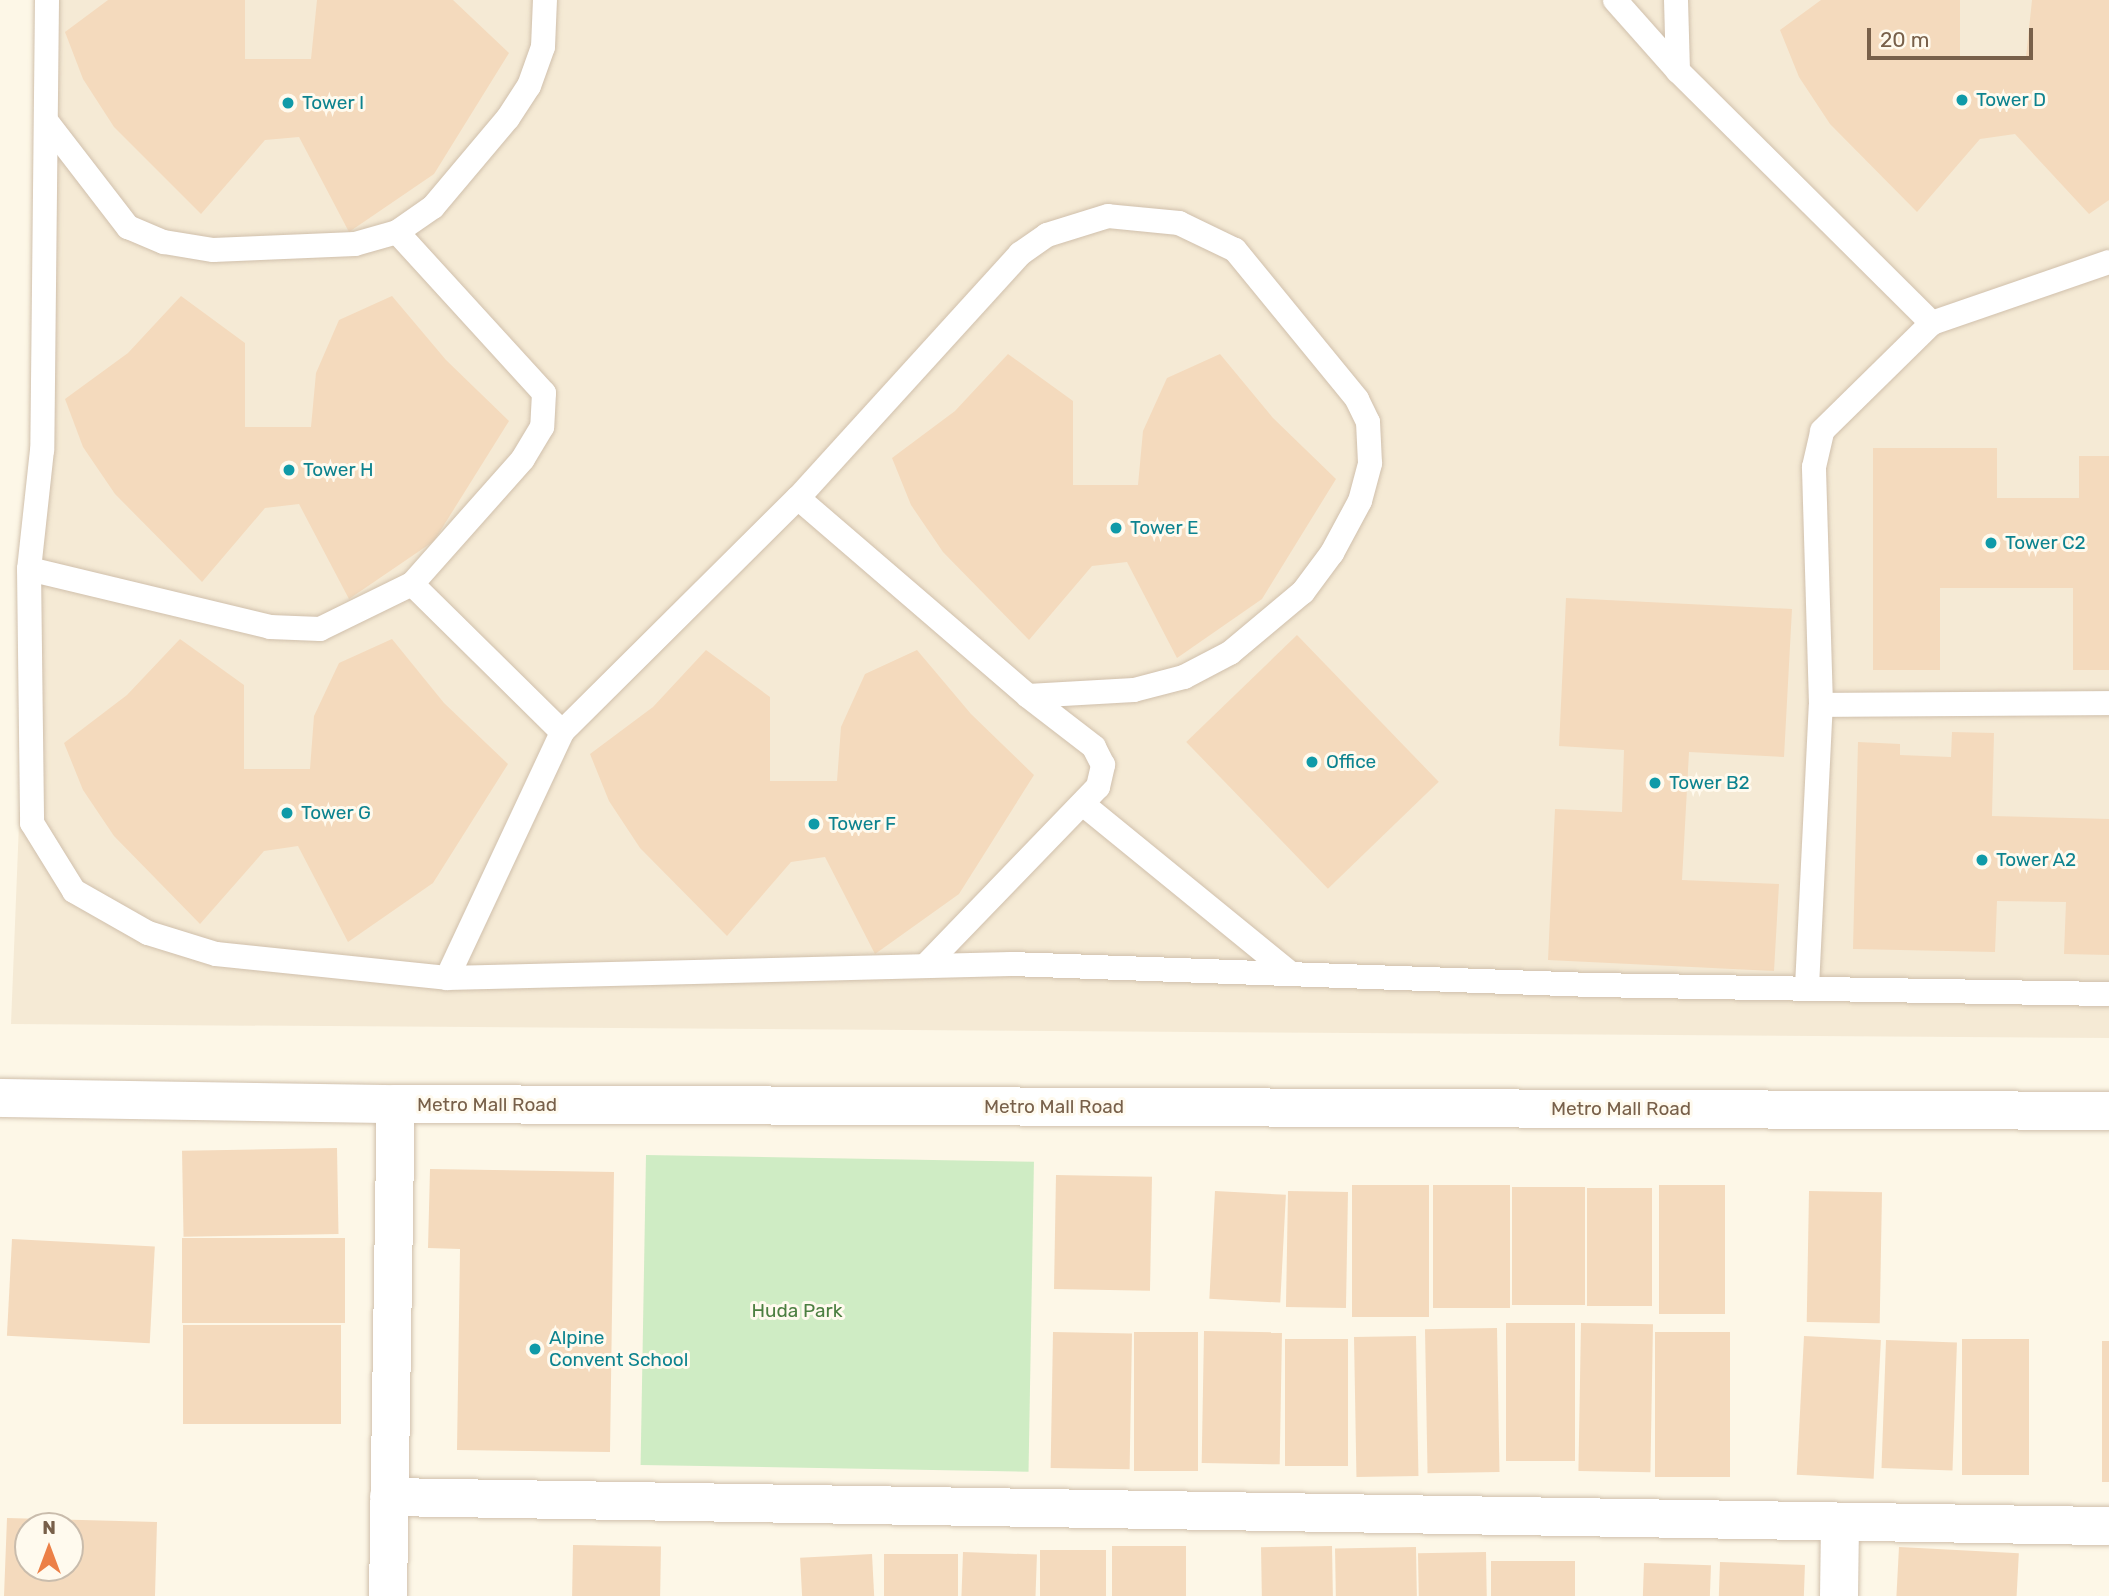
<!DOCTYPE html>
<html>
<head>
<meta charset="utf-8">
<style>
  body { margin:0 }
  #map { position:relative; width:2109px; height:1596px; overflow:hidden; background:#fdf7e7; font-family:Rubik,sans-serif }
  div>[style] { position:absolute }
  .residential>* { inset:0; background:#f5ead5 }
  .green>* { inset:0; background:#cfecc4; transform-origin:0 0 }
  .building>* { inset:0; background:#f4dabd; transform-origin:0 0 }
  .roads { filter:drop-shadow(0 0 2px #d0c0ac) drop-shadow(0 0 2px #d0c0ac) }
  .lane>* { height:24px; margin:-12px; padding:0 12px; transform-origin:12px; border-radius:12px; background:#fff }
  .street>* { height:38px; margin:-19px; padding:0 19px; transform-origin:19px; border-radius:19px; background:#fff }
  .dots>* { width:19px; height:19px; translate:-50% -50%; box-sizing:border-box; border:4px solid #fffaee; border-radius:50% }
  span { translate:-50% -50%; white-space:nowrap; text-align:center; line-height:1.15; -webkit-text-stroke:6px #fffaee; paint-order:stroke }
  .culture-label { font-size:19px; color:#0d838f }
  .left { translate:0 -50%; text-align:left }
  .street-label { font-size:19px; color:#78604a }
  .park-label { font-size:19px; color:#4c7f41 }
  .north { position:absolute; left:14px; top:1512px; width:70px; height:70px; box-sizing:border-box; background:#fffaee; border:2px solid #c9bcac; border-radius:50%; rotate:0deg; font-size:19px; font-weight:700; line-height:28px; text-align:center; color:#78604a }
  .north::after { content:''; display:block; margin:auto; width:24px; height:32px; background:#ec8047; clip-path:polygon(50% 0,100% 100%,50% 72%,0 100%) }
  .scale { position:absolute; left:1867px; top:28px; width:166px; height:32px; box-sizing:border-box; border:4px solid #78604a; border-top:0; padding-left:9px; font-size:21px; line-height:24px; white-space:nowrap; color:#78604a; -webkit-text-stroke:5px #fffaee; paint-order:stroke }
</style>
</head>
<body>
<div id="map">
  <div class="residential">
    <div style="clip-path:polygon(44px 0,2109px 0,2109px 1038px,11px 1024px,47px 122px)"></div>
  </div>
  <div class="green">
    <div style="left:646px;top:1155px;width:388px;height:310px;rotate:1deg"></div>
  </div>
  <div class="building">
    <div style="clip-path:polygon(108px 0,245px 0,245px 59px,311px 59px,317px 0,453px 0,509px 53px,434px 174px,349px 232px,299px 137px,265px 140px,201px 214px,114px 127px,83px 79px,65px 32px)"></div>
    <div style="clip-path:polygon(1821px 0,1960px 0,1960px 57px,2026px 57px,2032px 0,2109px 0,2109px 200px,2089px 214px,2015px 134px,1980px 139px,1917px 212px,1830px 124px,1799px 77px,1780px 30px)"></div>
    <div style="clip-path:polygon(181px 296px,245px 343px,245px 427px,311px 427px,316px 373px,339px 320px,392px 296px,446px 360px,509px 421px,434px 541px,349px 599px,299px 504px,265px 508px,202px 582px,115px 494px,83px 447px,65px 399px,128px 353px)"></div>
    <div style="clip-path:polygon(1008px 354px,1073px 401px,1073px 485px,1138px 485px,1143px 431px,1167px 378px,1220px 354px,1273px 418px,1336px 479px,1262px 599px,1177px 658px,1127px 562px,1092px 566px,1029px 640px,943px 552px,911px 505px,892px 458px,955px 411px)"></div>
    <div style="clip-path:polygon(1873px 448px,1997px 448px,1997px 498px,2079px 498px,2079px 456px,2109px 456px,2109px 670px,2073px 670px,2073px 588px,1940px 588px,1940px 670px,1873px 670px)"></div>
    <div style="clip-path:polygon(1566px 598px,1792px 609px,1784px 757px,1689px 752px,1682px 880px,1779px 884px,1774px 971px,1548px 960px,1555px 809px,1622px 812px,1624px 750px,1559px 746px)"></div>
    <div style="left:1297px;top:635px;width:204px;height:154px;rotate:46deg"></div>
    <div style="clip-path:polygon(180px 639px,244px 685px,244px 769px,310px 769px,314px 716px,339px 663px,392px 639px,444px 703px,508px 764px,433px 883px,348px 942px,298px 846px,264px 851px,200px 924px,114px 836px,83px 790px,64px 743px,127px 695px)"></div>
    <div style="clip-path:polygon(706px 650px,770px 697px,770px 781px,837px 781px,841px 727px,865px 674px,917px 650px,971px 714px,1034px 775px,959px 894px,875px 954px,825px 857px,791px 862px,727px 936px,640px 848px,609px 801px,590px 754px,653px 707px)"></div>
    <div style="clip-path:polygon(1952px 732px,1994px 733px,1992px 816px,2109px 819px,2109px 955px,2064px 954px,2066px 902px,1997px 901px,1995px 952px,1853px 949px,1858px 742px,1900px 744px,1900px 755px,1951px 757px)"></div>
    <div style="left:337px;top:1148px;width:86px;height:155px;rotate:89deg"></div>
    <div style="clip-path:polygon(430px 1169px,614px 1172px,610px 1452px,457px 1450px,460px 1249px,428px 1248px)"></div>
    <div style="left:1056px;top:1175px;width:96px;height:114px;rotate:1deg"></div>
    <div style="left:1352px;top:1185px;width:77px;height:132px"></div>
    <div style="left:1510px;top:1185px;width:123px;height:77px;rotate:90deg"></div>
    <div style="left:1725px;top:1185px;width:129px;height:66px;rotate:90deg"></div>
    <div style="left:1585px;top:1187px;width:118px;height:73px;rotate:90deg"></div>
    <div style="left:1652px;top:1188px;width:118px;height:65px;rotate:90deg"></div>
    <div style="left:1215px;top:1191px;width:71px;height:108px;rotate:3deg"></div>
    <div style="left:1288px;top:1191px;width:60px;height:116px;rotate:1deg"></div>
    <div style="left:1809px;top:1191px;width:73px;height:131px;rotate:1deg"></div>
    <div style="left:182px;top:1238px;width:163px;height:85px"></div>
    <div style="left:12px;top:1239px;width:143px;height:97px;rotate:3deg"></div>
    <div style="left:1506px;top:1323px;width:69px;height:138px"></div>
    <div style="left:1581px;top:1323px;width:72px;height:148px;rotate:1deg"></div>
    <div style="left:183px;top:1325px;width:158px;height:99px"></div>
    <div style="left:1497px;top:1328px;width:144px;height:72px;rotate:89deg"></div>
    <div style="left:1204px;top:1331px;width:78px;height:132px;rotate:1deg"></div>
    <div style="left:1053px;top:1332px;width:79px;height:136px;rotate:1deg"></div>
    <div style="left:1134px;top:1332px;width:64px;height:139px"></div>
    <div style="left:1655px;top:1332px;width:75px;height:145px"></div>
    <div style="left:1416px;top:1336px;width:140px;height:62px;rotate:89deg"></div>
    <div style="left:1804px;top:1336px;width:77px;height:139px;rotate:3deg"></div>
    <div style="left:1285px;top:1339px;width:63px;height:127px"></div>
    <div style="left:1962px;top:1339px;width:67px;height:136px"></div>
    <div style="left:1886px;top:1340px;width:71px;height:128px;rotate:2deg"></div>
    <div style="left:2102px;top:1341px;width:7px;height:141px"></div>
    <div style="clip-path:polygon(evenodd,7px 1518px,157px 1522px,155px 1596px,4px 1596px,7px 1518px,28px 1526px,70px 1526px,70px 1568px,28px 1568px,28px 1526px)"></div>
    <div style="left:573px;top:1545px;width:88px;height:51px;rotate:1deg"></div>
    <div style="left:1112px;top:1546px;width:74px;height:50px"></div>
    <div style="left:1332px;top:1546px;width:50px;height:71px;rotate:89deg"></div>
    <div style="left:1416px;top:1547px;width:49px;height:81px;rotate:89deg"></div>
    <div style="left:1899px;top:1547px;width:120px;height:49px;rotate:3deg"></div>
    <div style="left:1040px;top:1550px;width:66px;height:46px"></div>
    <div style="left:963px;top:1552px;width:74px;height:44px;rotate:2deg"></div>
    <div style="left:1486px;top:1552px;width:44px;height:68px;rotate:89deg"></div>
    <div style="left:872px;top:1554px;width:42px;height:72px;rotate:87deg"></div>
    <div style="left:884px;top:1554px;width:74px;height:42px"></div>
    <div style="left:1491px;top:1561px;width:84px;height:35px"></div>
    <div style="left:1720px;top:1562px;width:85px;height:34px;rotate:2deg"></div>
    <div style="left:1644px;top:1563px;width:67px;height:33px;rotate:2deg"></div>
  </div>
  <div class="roads">
    <div class="lane">
      <div style="left:47px;top:0;width:450px;rotate:90.6deg"></div>
      <div style="left:42px;top:450px;width:120px;rotate:96.2deg"></div>
      <div style="left:29px;top:569px;width:254px;rotate:89.3deg"></div>
      <div style="left:32px;top:823px;width:80px;rotate:58.3deg"></div>
      <div style="left:74px;top:891px;width:85px;rotate:29.6deg"></div>
      <div style="left:148px;top:933px;width:71px;rotate:17.2deg"></div>
      <div style="left:216px;top:954px;width:232px;rotate:5.9deg"></div>
      <div style="left:447px;top:978px;width:564px;rotate:-1.42deg"></div>
      <div style="left:1011px;top:964px;width:581px;rotate:2.07deg"></div>
      <div style="left:1592px;top:985px;width:517px;rotate:1deg"></div>
      <div style="left:1615px;top:0;width:95px;rotate:48.4deg"></div>
      <div style="left:1678px;top:71px;width:358px;rotate:44.8deg"></div>
      <div style="left:1676px;top:0;width:71px;rotate:88.4deg"></div>
      <div style="left:47px;top:122px;width:133px;rotate:52.4deg"></div>
      <div style="left:128px;top:227px;width:39px;rotate:23deg"></div>
      <div style="left:164px;top:242px;width:50px;rotate:9.3deg"></div>
      <div style="left:213px;top:250px;width:142px;rotate:-2.4deg"></div>
      <div style="left:355px;top:244px;width:44px;rotate:-15.9deg"></div>
      <div style="left:397px;top:232px;width:44px;rotate:-34.8deg"></div>
      <div style="left:433px;top:207px;width:116px;rotate:-49.9deg"></div>
      <div style="left:508px;top:118px;width:38px;rotate:-57deg"></div>
      <div style="left:529px;top:86px;width:41px;rotate:-70.3deg"></div>
      <div style="left:543px;top:47px;width:47px;rotate:-87.6deg"></div>
      <div style="left:397px;top:232px;width:218px;rotate:47.6deg"></div>
      <div style="left:544px;top:393px;width:34px;rotate:93deg"></div>
      <div style="left:542px;top:427px;width:37px;rotate:121deg"></div>
      <div style="left:523px;top:459px;width:167px;rotate:131.6deg"></div>
      <div style="left:412px;top:584px;width:211px;rotate:44.6deg"></div>
      <div style="left:562px;top:732px;width:332px;rotate:-44.8deg"></div>
      <div style="left:798px;top:498px;width:303px;rotate:40.7deg"></div>
      <div style="left:1028px;top:696px;width:106px;rotate:-3.2deg"></div>
      <div style="left:1134px;top:690px;width:52px;rotate:-14.6deg"></div>
      <div style="left:1184px;top:677px;width:52px;rotate:-27.6deg"></div>
      <div style="left:1230px;top:653px;width:95px;rotate:-39.9deg"></div>
      <div style="left:1303px;top:592px;width:49px;rotate:-53.4deg"></div>
      <div style="left:1332px;top:553px;width:59px;rotate:-61.7deg"></div>
      <div style="left:1360px;top:501px;width:39px;rotate:-75deg"></div>
      <div style="left:1370px;top:463px;width:41px;rotate:-92.8deg"></div>
      <div style="left:1368px;top:422px;width:25px;rotate:-116deg"></div>
      <div style="left:1357px;top:399px;width:193px;rotate:-129.3deg"></div>
      <div style="left:1235px;top:250px;width:62px;rotate:-154.3deg"></div>
      <div style="left:1179px;top:223px;width:71px;rotate:-174.4deg"></div>
      <div style="left:1108px;top:216px;width:64px;rotate:162.7deg"></div>
      <div style="left:1047px;top:235px;width:33px;rotate:145deg"></div>
      <div style="left:1020px;top:254px;width:330px;rotate:132.3deg"></div>
      <div style="left:29px;top:569px;width:248px;rotate:13.5deg"></div>
      <div style="left:270px;top:627px;width:50px;rotate:2.3deg"></div>
      <div style="left:320px;top:629px;width:102px;rotate:-26.1deg"></div>
      <div style="left:1821px;top:705px;width:288px;rotate:-0.4deg"></div>
      <div style="left:1084px;top:805px;width:267px;rotate:39.2deg"></div>
      <div style="left:925px;top:966px;width:249px;rotate:-46deg"></div>
      <div style="left:1098px;top:787px;width:23px;rotate:-77deg"></div>
      <div style="left:1103px;top:765px;width:20px;rotate:-117deg"></div>
      <div style="left:1094px;top:747px;width:83px;rotate:-142.3deg"></div>
      <div style="left:447px;top:978px;width:272px;rotate:-64.9deg"></div>
      <div style="left:1807px;top:987px;width:282px;rotate:-87.2deg"></div>
      <div style="left:1821px;top:705px;width:238px;rotate:-91.7deg"></div>
      <div style="left:1814px;top:467px;width:37px;rotate:-77deg"></div>
      <div style="left:1822px;top:431px;width:154px;rotate:-44.5deg"></div>
      <div style="left:1932px;top:323px;width:187px;rotate:-19deg"></div>
    </div>
    <div class="street">
      <div style="left:0;top:1098px;width:396px;rotate:0.9deg"></div>
      <div style="left:396px;top:1104px;width:1713px;rotate:0.23deg"></div>
      <div style="left:389px;top:1497px;width:1720px;rotate:0.97deg"></div>
      <div style="left:388px;top:1596px;width:492px;rotate:-89.1deg"></div>
      <div style="left:1839px;top:1596px;width:74px;rotate:-89.2deg"></div>
    </div>
  </div>
  <div class="dots">
    <div style="left:1962px;top:100px;background:#0f9aa8"></div>
    <div style="left:288px;top:103px;background:#0f9aa8"></div>
    <div style="left:289px;top:470px;background:#0f9aa8"></div>
    <div style="left:1116px;top:528px;background:#0f9aa8"></div>
    <div style="left:1991px;top:543px;background:#0f9aa8"></div>
    <div style="left:1312px;top:762px;background:#0f9aa8"></div>
    <div style="left:1655px;top:783px;background:#0f9aa8"></div>
    <div style="left:287px;top:813px;background:#0f9aa8"></div>
    <div style="left:814px;top:824px;background:#0f9aa8"></div>
    <div style="left:1982px;top:860px;background:#0f9aa8"></div>
    <div style="left:535px;top:1349px;background:#0f9aa8"></div>
  </div>
  <div class="culture-label">
    <span class="left" style="left:1976px;top:100px">Tower D</span>
    <span class="left" style="left:302px;top:103px">Tower I</span>
    <span class="left" style="left:303px;top:470px">Tower H</span>
    <span class="left" style="left:1130px;top:528px">Tower E</span>
    <span class="left" style="left:2005px;top:543px">Tower C2</span>
    <span class="left" style="left:1326px;top:762px">Office</span>
    <span class="left" style="left:1669px;top:783px">Tower B2</span>
    <span class="left" style="left:301px;top:813px">Tower G</span>
    <span class="left" style="left:828px;top:824px">Tower F</span>
    <span class="left" style="left:1996px;top:860px">Tower A2</span>
    <span class="left" style="left:549px;top:1349px">Alpine<br>Convent School</span>
  </div>
  <div class="street-label">
    <span style="left:487px;top:1105px">Metro Mall Road</span>
    <span style="left:1054px;top:1107px">Metro Mall Road</span>
    <span style="left:1621px;top:1109px">Metro Mall Road</span>
  </div>
  <div class="park-label">
    <span style="left:797px;top:1311px">Huda Park</span>
  </div>
  <div class="north">N</div>
  <div class="scale">20 m</div>
</div>
</body>
</html>
